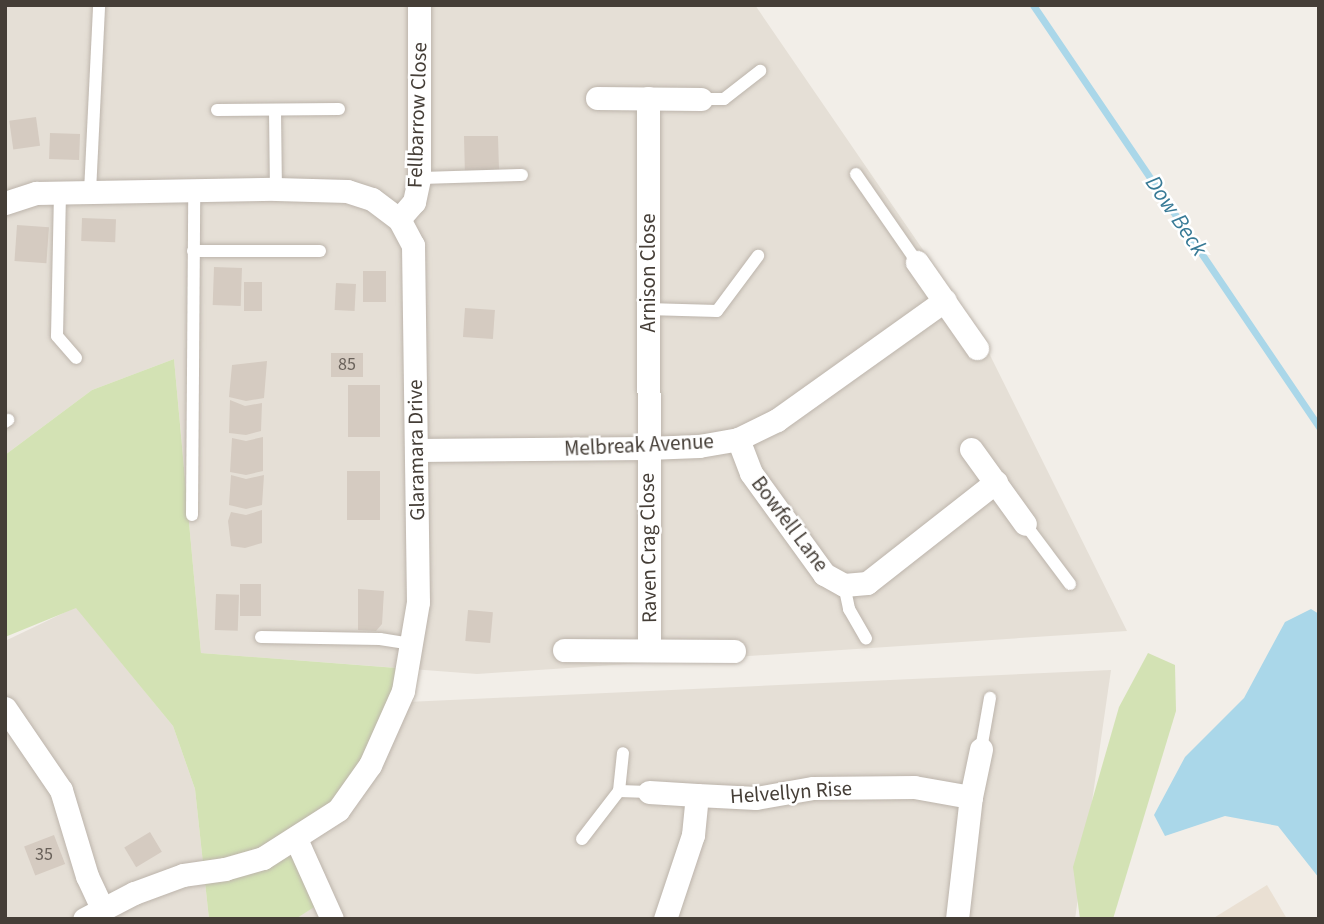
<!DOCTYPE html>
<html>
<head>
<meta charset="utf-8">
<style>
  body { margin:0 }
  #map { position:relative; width:1324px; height:924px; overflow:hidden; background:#f2eee8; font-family:"Source Sans 3",sans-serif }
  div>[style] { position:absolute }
  .residential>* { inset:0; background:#e5dfd6 }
  .education>* { inset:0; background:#eae0d3 }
  .green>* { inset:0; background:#d3e2b4 }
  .water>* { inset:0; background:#aad7e9 }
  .stream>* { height:7px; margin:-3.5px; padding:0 3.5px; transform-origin:3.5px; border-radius:3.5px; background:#aad7e9 }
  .building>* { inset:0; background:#d5cbc1; transform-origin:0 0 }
  .roads { filter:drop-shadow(0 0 2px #bcb4ab) drop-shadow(0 0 2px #bcb4ab) }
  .lane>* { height:12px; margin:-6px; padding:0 6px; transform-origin:6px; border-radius:6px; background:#fff }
  .street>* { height:23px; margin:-11.5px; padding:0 11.5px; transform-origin:11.5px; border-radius:11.5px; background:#fff }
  span { translate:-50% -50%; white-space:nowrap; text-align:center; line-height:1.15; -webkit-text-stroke:5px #fff; paint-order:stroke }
  .number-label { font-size:18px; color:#69615a }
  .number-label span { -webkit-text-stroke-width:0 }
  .street-label { font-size:21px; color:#453e37 }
  .water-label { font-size:23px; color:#377a96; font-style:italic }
  .frame { position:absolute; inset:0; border:7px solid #453e37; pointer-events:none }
</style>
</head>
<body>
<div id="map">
  <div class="residential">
    <div style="clip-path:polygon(5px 5px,755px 5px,976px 327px,1127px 631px,477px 674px,201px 653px,174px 359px,92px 390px,5px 455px)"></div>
    <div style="clip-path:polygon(76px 607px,173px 726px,195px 789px,209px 919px,5px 919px,5px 641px)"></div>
    <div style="clip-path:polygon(1111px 670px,1075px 919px,291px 919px,330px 897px,301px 841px,407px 702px)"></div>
  </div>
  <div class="education">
    <div style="clip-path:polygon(1267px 885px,1287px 919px,1212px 919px)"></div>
  </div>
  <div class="green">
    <div style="clip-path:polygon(174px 359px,201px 653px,397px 668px,395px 696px,335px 808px,291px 838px,322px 902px,297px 918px,209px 919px,195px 789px,173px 726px,76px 608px,5px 637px,5px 455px,92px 390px)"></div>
    <div style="clip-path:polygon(1148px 653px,1175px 665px,1176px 711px,1113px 919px,1080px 919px,1073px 867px,1119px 707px)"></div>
  </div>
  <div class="water">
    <div style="clip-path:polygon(1311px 609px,1319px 614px,1319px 878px,1278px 826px,1225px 816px,1165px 836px,1154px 815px,1185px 757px,1244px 698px,1285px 622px)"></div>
  </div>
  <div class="stream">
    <div style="left:1033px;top:5px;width:510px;rotate:55.87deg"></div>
  </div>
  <div class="building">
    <div style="left:36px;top:117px;width:29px;height:27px;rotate:82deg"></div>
    <div style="left:50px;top:133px;width:30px;height:26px;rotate:2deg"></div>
    <div style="clip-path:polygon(464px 136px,498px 136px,499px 170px,465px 177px)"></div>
    <div style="left:82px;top:218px;width:34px;height:23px;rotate:2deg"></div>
    <div style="left:17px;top:225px;width:32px;height:36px;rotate:4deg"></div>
    <div style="left:214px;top:267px;width:28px;height:38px;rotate:2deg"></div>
    <div style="left:363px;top:271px;width:23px;height:31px"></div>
    <div style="left:244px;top:282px;width:18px;height:29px"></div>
    <div style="left:336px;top:283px;width:20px;height:27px;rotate:3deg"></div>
    <div style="left:465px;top:308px;width:30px;height:29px;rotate:4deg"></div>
    <div style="left:331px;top:353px;width:32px;height:24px"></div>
    <div style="clip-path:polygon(267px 361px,264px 398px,246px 401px,229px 397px,232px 365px)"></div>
    <div style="left:348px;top:385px;width:32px;height:52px"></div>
    <div style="clip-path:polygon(230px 400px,245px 406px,262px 403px,261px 431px,246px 435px,229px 433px)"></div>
    <div style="clip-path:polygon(263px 437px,263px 471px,246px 475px,230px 472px,232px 438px,246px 441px)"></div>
    <div style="left:347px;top:471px;width:33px;height:49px"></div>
    <div style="clip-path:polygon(231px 475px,246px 479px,264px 475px,262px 505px,246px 509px,229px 505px)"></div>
    <div style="clip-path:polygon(262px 510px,262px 543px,245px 548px,231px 546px,228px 521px,231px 512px,246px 515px)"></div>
    <div style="left:240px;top:584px;width:21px;height:32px"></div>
    <div style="clip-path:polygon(358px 589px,384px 591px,382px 624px,376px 631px,358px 630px)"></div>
    <div style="left:216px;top:594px;width:23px;height:36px;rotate:2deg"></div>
    <div style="left:468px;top:610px;width:25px;height:31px;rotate:5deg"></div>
    <div style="left:150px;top:832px;width:23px;height:30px;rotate:59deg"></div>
    <div style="left:54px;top:835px;width:31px;height:32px;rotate:69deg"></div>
  </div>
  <div class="roads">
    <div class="lane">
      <div style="left:701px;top:99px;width:23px"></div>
      <div style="left:724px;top:99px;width:46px;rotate:-37.9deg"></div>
      <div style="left:217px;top:110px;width:122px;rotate:-0.5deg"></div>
      <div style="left:275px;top:111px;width:78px;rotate:89.3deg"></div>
      <div style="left:856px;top:174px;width:107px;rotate:55.3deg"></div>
      <div style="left:419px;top:178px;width:103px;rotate:-1.7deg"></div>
      <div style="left:90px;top:192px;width:187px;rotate:-87.2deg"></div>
      <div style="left:60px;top:193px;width:143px;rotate:91.2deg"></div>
      <div style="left:57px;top:336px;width:29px;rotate:49deg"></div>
      <div style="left:193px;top:251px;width:127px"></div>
      <div style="left:647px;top:309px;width:70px;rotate:1.6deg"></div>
      <div style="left:717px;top:311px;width:69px;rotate:-53.3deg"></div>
      <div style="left:5px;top:422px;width:4px;rotate:-34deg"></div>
      <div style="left:192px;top:515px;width:324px;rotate:-89.6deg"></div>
      <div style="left:1025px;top:524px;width:75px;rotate:53.1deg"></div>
      <div style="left:844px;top:585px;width:25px;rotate:78deg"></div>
      <div style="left:849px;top:609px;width:34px;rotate:60deg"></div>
      <div style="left:261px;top:637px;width:119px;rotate:1deg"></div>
      <div style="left:380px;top:639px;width:31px;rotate:9deg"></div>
      <div style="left:981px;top:749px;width:52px;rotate:-80deg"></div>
      <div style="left:619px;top:791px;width:38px;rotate:-84deg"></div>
      <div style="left:582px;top:839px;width:61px;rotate:-52.4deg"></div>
      <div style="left:619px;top:791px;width:30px;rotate:2deg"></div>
    </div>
    <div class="street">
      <div style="left:597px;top:98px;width:104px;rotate:0.6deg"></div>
      <div style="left:648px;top:98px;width:551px;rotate:89.9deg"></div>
      <div style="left:5px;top:203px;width:33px;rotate:-18deg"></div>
      <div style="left:36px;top:193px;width:240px;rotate:-1deg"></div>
      <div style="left:276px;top:189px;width:71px;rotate:1.6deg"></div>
      <div style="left:347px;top:191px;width:26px;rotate:18deg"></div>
      <div style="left:372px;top:199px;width:34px;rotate:37deg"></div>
      <div style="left:399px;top:219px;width:30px;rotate:62deg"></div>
      <div style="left:413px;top:245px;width:357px;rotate:89.2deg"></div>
      <div style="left:418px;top:602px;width:90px;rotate:99.6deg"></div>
      <div style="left:403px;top:691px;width:81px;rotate:114deg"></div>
      <div style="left:370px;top:765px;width:55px;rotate:125.4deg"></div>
      <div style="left:338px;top:810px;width:89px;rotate:147.4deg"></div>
      <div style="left:263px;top:858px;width:40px;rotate:164deg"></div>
      <div style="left:225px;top:869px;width:42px;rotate:171.9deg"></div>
      <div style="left:183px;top:875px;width:52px;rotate:159.8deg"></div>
      <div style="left:134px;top:893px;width:56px;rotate:152.5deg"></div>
      <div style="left:399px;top:219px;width:23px;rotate:-49deg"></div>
      <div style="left:414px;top:202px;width:25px;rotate:-78deg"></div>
      <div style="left:419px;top:178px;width:173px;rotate:-90deg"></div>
      <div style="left:917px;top:262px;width:105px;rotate:55.1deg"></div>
      <div style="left:738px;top:439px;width:36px;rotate:69deg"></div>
      <div style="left:751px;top:473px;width:125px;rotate:54.1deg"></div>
      <div style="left:824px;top:574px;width:23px;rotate:29deg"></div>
      <div style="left:844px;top:585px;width:23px;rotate:-5deg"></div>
      <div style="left:867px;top:583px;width:164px;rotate:-38.1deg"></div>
      <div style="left:971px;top:449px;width:92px;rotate:54.2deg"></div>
      <div style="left:416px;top:450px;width:231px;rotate:-0.5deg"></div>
      <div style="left:647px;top:448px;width:52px;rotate:-2.2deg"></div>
      <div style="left:699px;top:446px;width:40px;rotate:-10deg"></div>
      <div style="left:738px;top:439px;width:43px;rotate:-26deg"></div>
      <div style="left:777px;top:420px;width:206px;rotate:-35.5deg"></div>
      <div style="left:564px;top:650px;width:170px;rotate:0.3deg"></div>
      <div style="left:5px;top:708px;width:99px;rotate:55.7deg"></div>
      <div style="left:61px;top:790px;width:90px;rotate:73.2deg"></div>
      <div style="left:87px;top:876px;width:38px;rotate:65deg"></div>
      <div style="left:649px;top:792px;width:48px;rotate:3.6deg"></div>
      <div style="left:296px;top:839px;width:88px;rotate:65.8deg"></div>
      <div style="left:665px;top:919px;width:89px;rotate:-71.6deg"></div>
      <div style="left:693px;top:835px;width:40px;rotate:-84.3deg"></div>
      <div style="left:697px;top:795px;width:59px;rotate:2.9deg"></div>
      <div style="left:756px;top:798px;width:58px;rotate:-10deg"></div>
      <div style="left:813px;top:788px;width:101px;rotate:-0.6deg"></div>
      <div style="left:914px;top:787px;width:58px;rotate:10deg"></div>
      <div style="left:957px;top:919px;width:123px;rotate:-83.5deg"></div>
      <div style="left:971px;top:797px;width:49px;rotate:-78.2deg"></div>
    </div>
  </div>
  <div class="number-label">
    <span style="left:347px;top:365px">85</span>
    <span style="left:44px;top:855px">35</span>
  </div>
  <div class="street-label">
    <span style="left:417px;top:115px;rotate:-88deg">Fellbarrow Close</span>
    <span style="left:648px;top:273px;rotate:-90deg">Arnison Close</span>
    <span style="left:639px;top:445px;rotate:-3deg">Melbreak Avenue</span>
    <span style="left:416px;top:450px;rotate:-91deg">Glaramara Drive</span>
    <span style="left:790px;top:524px;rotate:53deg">Bowfell Lane</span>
    <span style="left:648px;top:548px;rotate:-91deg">Raven Crag Close</span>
    <span style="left:791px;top:792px;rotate:-4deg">Helvellyn Rise</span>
  </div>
  <div class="water-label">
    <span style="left:1176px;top:216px;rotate:56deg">Dow Beck</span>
  </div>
  <div class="frame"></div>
</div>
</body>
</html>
